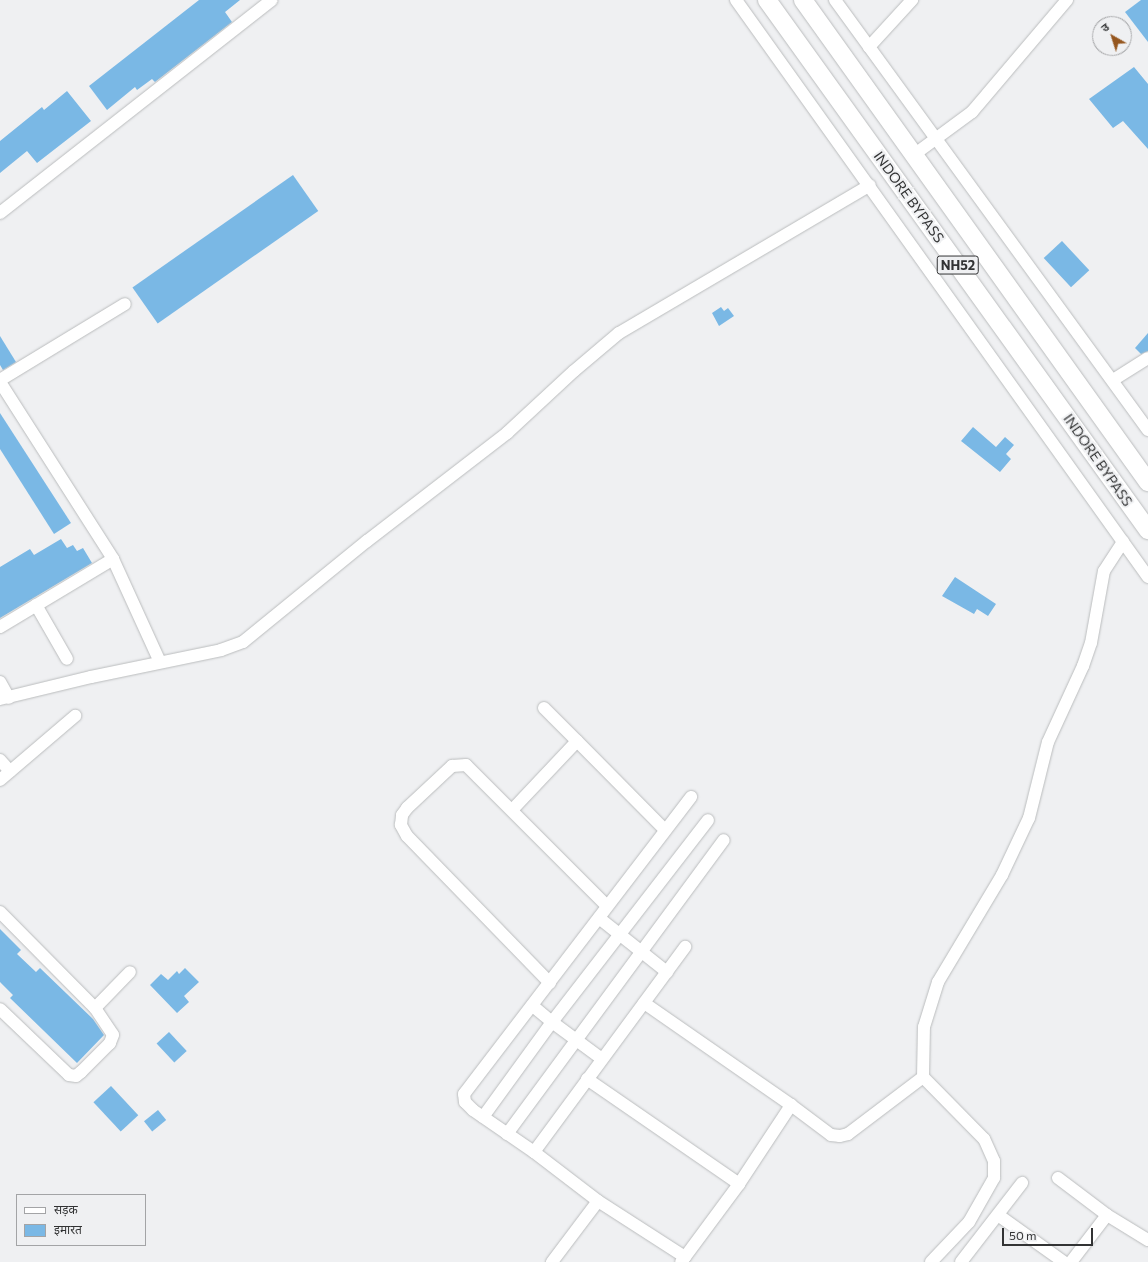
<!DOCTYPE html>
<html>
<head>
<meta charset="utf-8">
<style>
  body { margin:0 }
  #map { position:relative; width:1148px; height:1262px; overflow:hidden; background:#eff0f2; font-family:Commissioner,"Noto Sans Devanagari",sans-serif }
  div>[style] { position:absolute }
  .building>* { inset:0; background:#7ab8e5; transform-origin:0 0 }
  .roads { filter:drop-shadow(0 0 1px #babcbd) drop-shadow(0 0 1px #babcbd) }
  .minor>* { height:12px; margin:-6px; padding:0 6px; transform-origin:6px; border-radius:6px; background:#fff }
  .highway>* { height:18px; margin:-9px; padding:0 9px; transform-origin:9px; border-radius:9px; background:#fff }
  span { translate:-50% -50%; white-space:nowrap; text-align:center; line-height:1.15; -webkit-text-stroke:4px #eff0f2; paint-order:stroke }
  .shield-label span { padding:1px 3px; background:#eff0f2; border:1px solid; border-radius:3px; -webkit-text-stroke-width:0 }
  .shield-label { font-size:13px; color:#323334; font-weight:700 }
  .street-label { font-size:14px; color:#323334 }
  .legend { position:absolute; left:16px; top:1194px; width:130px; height:52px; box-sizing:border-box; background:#eff0f2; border:1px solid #a3a4a6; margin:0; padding:5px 7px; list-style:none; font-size:12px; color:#323334 }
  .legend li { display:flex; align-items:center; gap:8px; height:20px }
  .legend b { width:20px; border:1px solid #a3a4a6 }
  .north { position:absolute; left:1092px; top:16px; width:40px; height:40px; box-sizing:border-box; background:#eff0f2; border:1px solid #a3a4a6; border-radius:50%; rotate:321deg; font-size:11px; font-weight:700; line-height:16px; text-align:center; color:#323334 }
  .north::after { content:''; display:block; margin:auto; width:14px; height:18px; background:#95561e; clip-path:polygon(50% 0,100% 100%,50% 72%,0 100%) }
  .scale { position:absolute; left:1002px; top:1228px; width:91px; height:18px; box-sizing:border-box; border:2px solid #323334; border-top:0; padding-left:5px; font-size:12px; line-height:14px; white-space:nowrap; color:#323334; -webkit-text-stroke:3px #eff0f2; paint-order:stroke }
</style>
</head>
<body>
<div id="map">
  <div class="building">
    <div style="clip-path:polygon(199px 0,240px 0,225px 12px,232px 22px,155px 82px,152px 79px,137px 90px,135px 87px,107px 110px,89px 86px)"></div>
    <div style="clip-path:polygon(1141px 0,1148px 0,1148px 42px,1125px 12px)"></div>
    <div style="clip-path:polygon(1134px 67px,1148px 84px,1148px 149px,1123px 121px,1113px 128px,1089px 99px)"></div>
    <div style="clip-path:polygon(67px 91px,91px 121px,37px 163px,27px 151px,0 173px,0 141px,42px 107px,44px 110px)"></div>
    <div style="left:293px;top:175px;width:44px;height:196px;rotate:55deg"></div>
    <div style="left:1062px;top:241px;width:40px;height:25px;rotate:47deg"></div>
    <div style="clip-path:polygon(721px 307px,724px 311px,728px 308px,734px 316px,719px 326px,712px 313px)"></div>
    <div style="clip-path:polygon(1148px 333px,1148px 351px,1141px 354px,1135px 348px)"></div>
    <div style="clip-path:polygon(0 336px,16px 362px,3px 370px,0 365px)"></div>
    <div style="clip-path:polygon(0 413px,71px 523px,54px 534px,0 449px)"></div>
    <div style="clip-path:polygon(973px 427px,996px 447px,1005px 437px,1014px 445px,1006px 454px,1011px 459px,1000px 472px,961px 441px)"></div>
    <div style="clip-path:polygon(61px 539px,67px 548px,73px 545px,77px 551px,83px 548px,92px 563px,0 618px,0 567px,30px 549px,34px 555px)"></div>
    <div style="clip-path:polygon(955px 577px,996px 604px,988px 616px,977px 609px,974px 614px,942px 596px)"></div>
    <div style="clip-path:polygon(0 929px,21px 950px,17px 954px,36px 972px,40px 968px,93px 1019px,104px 1035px,77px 1063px,10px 998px,13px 995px,0 982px)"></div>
    <div style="clip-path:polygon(185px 968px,199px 982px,184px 996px,189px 1002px,177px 1013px,150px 985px,161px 974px,168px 980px,177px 971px,179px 974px)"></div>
    <div style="left:169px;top:1032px;width:26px;height:17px;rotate:47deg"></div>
    <div style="left:111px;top:1086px;width:40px;height:24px;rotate:47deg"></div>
    <div style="left:158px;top:1110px;width:13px;height:18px;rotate:51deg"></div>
  </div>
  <div class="roads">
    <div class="minor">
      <div style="left:736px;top:0;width:709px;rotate:54.47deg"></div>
      <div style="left:835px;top:0;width:532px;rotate:53.95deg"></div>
      <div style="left:869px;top:47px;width:64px;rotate:-47.5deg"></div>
      <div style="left:915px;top:154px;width:71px;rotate:-36.4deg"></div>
      <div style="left:972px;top:112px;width:147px;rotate:-49.7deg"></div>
      <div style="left:0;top:213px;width:345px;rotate:-38.1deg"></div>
      <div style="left:0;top:380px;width:146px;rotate:-31.3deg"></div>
      <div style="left:1113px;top:380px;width:41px;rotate:-32.2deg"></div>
      <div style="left:0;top:382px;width:210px;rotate:57.4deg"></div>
      <div style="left:113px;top:559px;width:113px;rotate:65.5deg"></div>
      <div style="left:36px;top:605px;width:62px;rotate:60.1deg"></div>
      <div style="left:0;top:627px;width:132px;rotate:-31deg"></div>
      <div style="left:0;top:682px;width:18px;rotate:61deg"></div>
      <div style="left:0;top:699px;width:94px;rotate:-13.6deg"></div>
      <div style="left:91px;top:677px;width:133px;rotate:-11.7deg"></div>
      <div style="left:221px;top:650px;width:23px;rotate:-20deg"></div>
      <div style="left:243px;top:642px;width:160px;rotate:-39.2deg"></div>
      <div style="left:367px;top:541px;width:177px;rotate:-37.6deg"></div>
      <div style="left:507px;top:433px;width:91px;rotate:-42.8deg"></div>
      <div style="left:574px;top:371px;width:59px;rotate:-40.2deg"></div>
      <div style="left:619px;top:333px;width:291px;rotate:-30.5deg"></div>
      <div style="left:544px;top:708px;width:47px;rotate:45deg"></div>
      <div style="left:0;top:760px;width:15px;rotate:48deg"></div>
      <div style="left:0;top:780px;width:99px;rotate:-40.5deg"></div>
      <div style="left:513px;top:809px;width:93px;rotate:-46.7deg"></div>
      <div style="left:577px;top:741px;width:125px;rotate:45.3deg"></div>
      <div style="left:0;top:912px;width:135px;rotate:45.3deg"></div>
      <div style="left:95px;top:1008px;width:32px;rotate:56deg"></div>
      <div style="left:113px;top:1035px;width:9px;rotate:111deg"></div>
      <div style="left:110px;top:1043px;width:41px;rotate:135deg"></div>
      <div style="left:81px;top:1072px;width:6px;rotate:141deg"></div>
      <div style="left:76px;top:1076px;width:7px;rotate:-172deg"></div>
      <div style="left:69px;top:1075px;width:95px;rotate:-136.3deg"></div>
      <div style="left:599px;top:918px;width:87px;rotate:38.5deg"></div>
      <div style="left:550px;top:983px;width:205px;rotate:-134.2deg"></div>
      <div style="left:407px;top:836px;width:13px;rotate:-119deg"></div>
      <div style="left:401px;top:825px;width:10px;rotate:-84deg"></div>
      <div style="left:402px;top:815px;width:9px;rotate:-54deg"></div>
      <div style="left:407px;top:808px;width:62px;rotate:-43deg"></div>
      <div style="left:452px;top:766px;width:14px;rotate:-4deg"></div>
      <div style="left:466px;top:765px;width:199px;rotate:45deg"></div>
      <div style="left:95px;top:1008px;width:50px;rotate:-45.8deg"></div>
      <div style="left:602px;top:1059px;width:62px;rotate:-143.5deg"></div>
      <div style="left:552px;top:1022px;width:255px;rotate:-52.3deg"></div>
      <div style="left:587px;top:1079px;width:185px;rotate:34.6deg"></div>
      <div style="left:739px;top:1184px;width:95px;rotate:-56.6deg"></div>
      <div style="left:791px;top:1105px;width:179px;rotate:-145.2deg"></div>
      <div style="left:791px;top:1105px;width:50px;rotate:36.9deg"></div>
      <div style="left:831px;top:1135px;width:9px;rotate:6deg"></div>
      <div style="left:840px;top:1136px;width:8px;rotate:-14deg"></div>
      <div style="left:848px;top:1134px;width:94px;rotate:-37.2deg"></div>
      <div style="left:483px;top:1117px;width:117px;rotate:-54deg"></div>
      <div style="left:552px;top:1022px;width:26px;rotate:-140deg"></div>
      <div style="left:507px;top:1134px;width:365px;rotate:-53.6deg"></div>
      <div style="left:534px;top:1152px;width:255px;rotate:-53.6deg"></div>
      <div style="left:1058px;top:1178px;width:61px;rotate:37.1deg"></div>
      <div style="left:1107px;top:1215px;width:48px;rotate:31.4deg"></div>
      <div style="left:598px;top:1201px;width:103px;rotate:32.8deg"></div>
      <div style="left:685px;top:1257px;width:6px;rotate:129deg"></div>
      <div style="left:998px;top:1215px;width:81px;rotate:35.5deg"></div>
      <div style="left:685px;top:1257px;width:91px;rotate:-53.5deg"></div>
      <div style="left:552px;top:1262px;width:76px;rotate:-53deg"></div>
      <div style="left:598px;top:1201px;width:81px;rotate:-142.6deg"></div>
      <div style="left:534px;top:1152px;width:74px;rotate:-145.5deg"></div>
      <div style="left:473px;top:1110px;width:11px;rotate:-135deg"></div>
      <div style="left:465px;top:1102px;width:8px;rotate:-97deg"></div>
      <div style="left:464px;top:1094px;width:374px;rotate:-52.6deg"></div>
      <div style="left:931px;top:1262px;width:55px;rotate:-46.5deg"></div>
      <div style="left:969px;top:1222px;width:51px;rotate:-60.4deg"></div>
      <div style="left:994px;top:1178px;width:17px;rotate:-90deg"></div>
      <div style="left:994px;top:1161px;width:24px;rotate:-114deg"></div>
      <div style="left:984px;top:1139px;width:87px;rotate:-134.5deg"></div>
      <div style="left:923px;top:1077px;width:50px;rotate:-88.9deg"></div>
      <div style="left:924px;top:1027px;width:47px;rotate:-72.7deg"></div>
      <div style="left:938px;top:982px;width:125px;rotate:-59.1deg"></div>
      <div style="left:1002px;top:875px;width:63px;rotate:-64.7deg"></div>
      <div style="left:1029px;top:818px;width:78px;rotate:-76deg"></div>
      <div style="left:1048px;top:742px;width:84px;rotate:-65.3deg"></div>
      <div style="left:1083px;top:666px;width:24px;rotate:-71deg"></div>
      <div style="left:1091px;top:643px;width:73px;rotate:-79.8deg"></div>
      <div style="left:1104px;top:571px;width:35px;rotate:-57deg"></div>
      <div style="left:961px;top:1262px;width:100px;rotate:-52.3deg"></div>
      <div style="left:1071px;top:1262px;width:59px;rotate:-52.5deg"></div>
    </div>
    <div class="highway">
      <div style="left:767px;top:0;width:653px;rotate:54.29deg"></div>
      <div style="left:803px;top:0;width:593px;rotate:54.41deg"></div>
    </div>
  </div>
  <div class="shield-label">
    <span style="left:958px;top:265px">NH52</span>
  </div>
  <div class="street-label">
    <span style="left:909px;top:197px;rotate:54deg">INDORE BYPASS</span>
    <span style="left:1098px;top:460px;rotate:55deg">INDORE BYPASS</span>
  </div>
  <ul class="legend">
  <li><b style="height:5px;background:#fff"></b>सड़क</li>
  <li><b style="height:11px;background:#7ab8e5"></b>इमारत</li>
  </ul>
  <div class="north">उ</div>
  <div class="scale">50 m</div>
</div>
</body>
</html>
